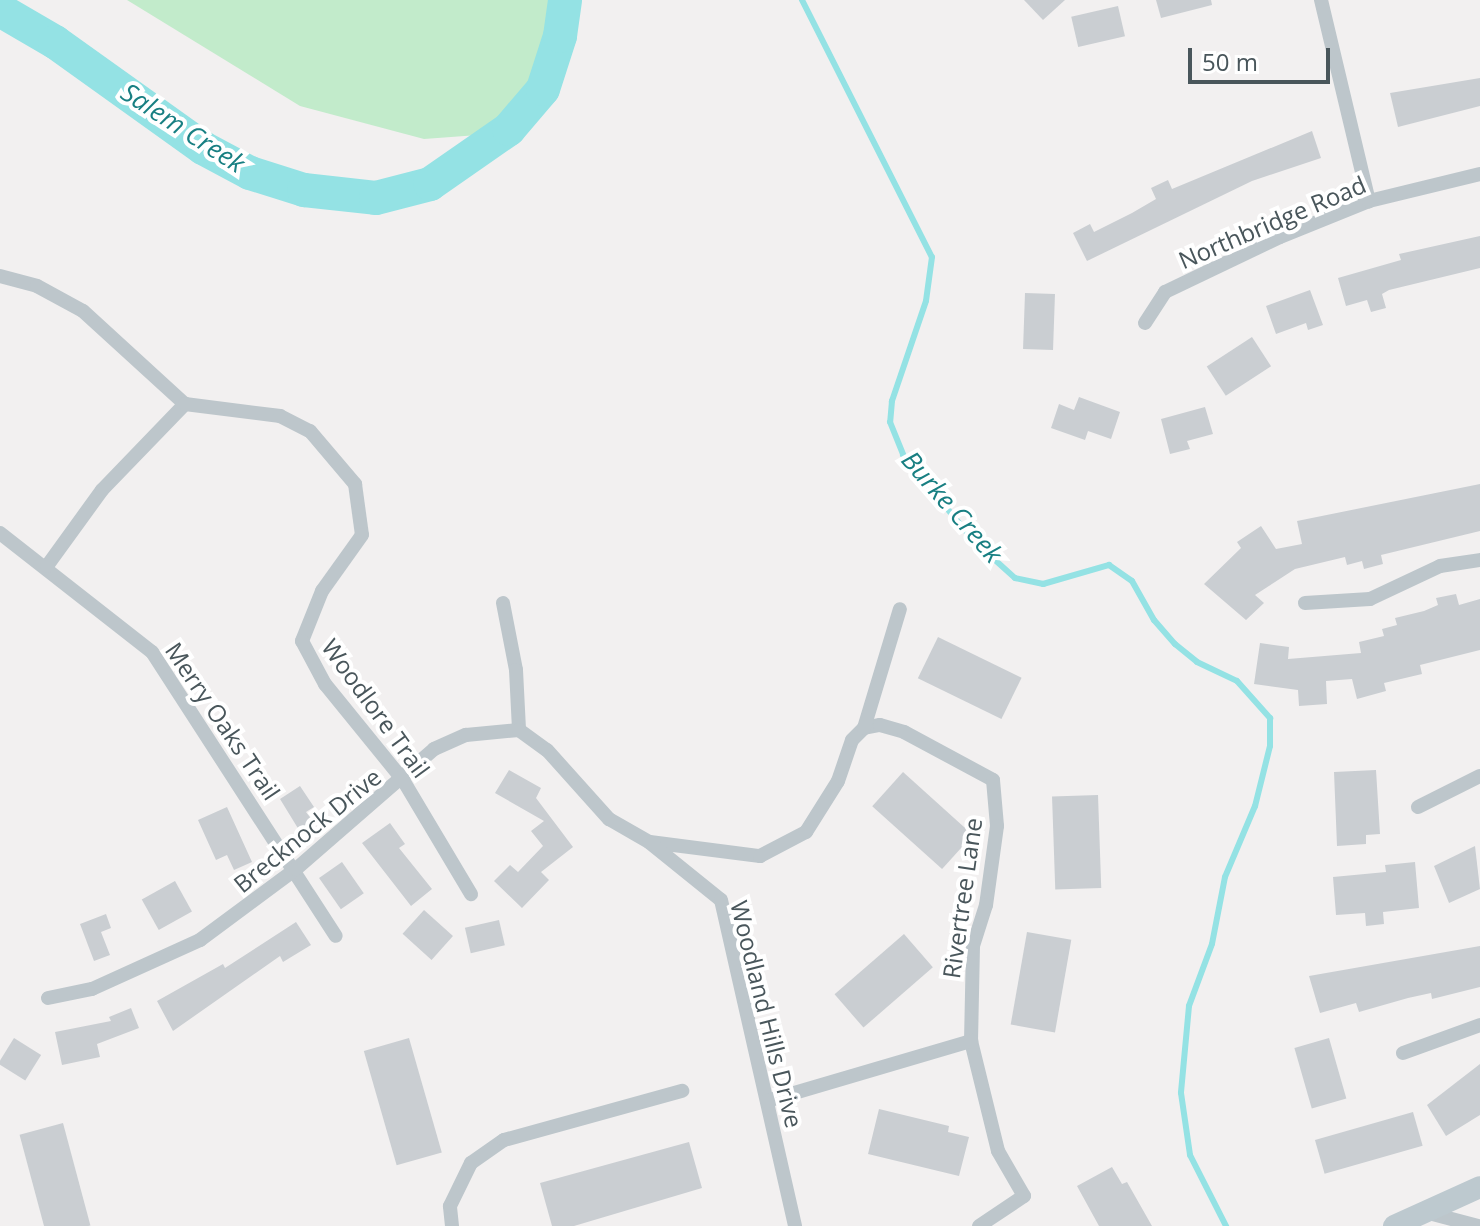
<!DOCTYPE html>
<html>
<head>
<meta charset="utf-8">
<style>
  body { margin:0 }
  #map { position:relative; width:1480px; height:1226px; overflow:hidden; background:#f2f0f0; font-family:"Open Sans",sans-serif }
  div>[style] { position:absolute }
  .green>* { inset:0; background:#c2ebcb }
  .stream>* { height:6px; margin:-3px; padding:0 3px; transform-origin:3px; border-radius:3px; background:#94e2e4 }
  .river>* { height:34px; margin:-17px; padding:0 17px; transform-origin:17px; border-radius:17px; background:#94e2e4 }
  .building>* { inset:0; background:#caced2; transform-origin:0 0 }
  .street>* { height:14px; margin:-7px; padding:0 7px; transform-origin:7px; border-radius:7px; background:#bdc6cb }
  .secondary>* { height:22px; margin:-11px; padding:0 11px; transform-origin:11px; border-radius:11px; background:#bdc9cf }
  span { translate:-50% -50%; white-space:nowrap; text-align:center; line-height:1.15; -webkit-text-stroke:8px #fff; paint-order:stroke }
  .street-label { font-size:24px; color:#49565b }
  .water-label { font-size:26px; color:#187f82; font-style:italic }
  .scale { position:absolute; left:1188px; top:48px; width:142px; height:36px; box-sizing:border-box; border:4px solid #49565b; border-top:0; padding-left:10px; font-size:24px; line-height:28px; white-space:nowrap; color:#49565b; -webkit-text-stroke:6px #fff; paint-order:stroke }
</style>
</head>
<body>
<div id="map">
  <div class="green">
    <div style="clip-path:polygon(127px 0,549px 0,549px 36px,527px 93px,478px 135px,424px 139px,300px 106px)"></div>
  </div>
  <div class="stream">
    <div style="left:802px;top:0;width:288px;rotate:63.2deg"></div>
    <div style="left:932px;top:257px;width:44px;rotate:97.8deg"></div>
    <div style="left:926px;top:301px;width:106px;rotate:108.8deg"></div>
    <div style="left:892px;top:401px;width:21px;rotate:95deg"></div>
    <div style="left:890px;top:422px;width:35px;rotate:68deg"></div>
    <div style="left:903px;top:455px;width:112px;rotate:50.5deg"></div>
    <div style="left:974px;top:541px;width:55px;rotate:42.1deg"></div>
    <div style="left:1015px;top:578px;width:29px;rotate:12deg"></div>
    <div style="left:1043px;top:584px;width:69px;rotate:-16.1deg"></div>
    <div style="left:1109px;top:565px;width:28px;rotate:35deg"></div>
    <div style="left:1132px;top:581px;width:45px;rotate:60.6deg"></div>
    <div style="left:1154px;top:620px;width:32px;rotate:49deg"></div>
    <div style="left:1175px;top:644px;width:28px;rotate:39deg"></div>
    <div style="left:1197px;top:662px;width:44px;rotate:25.4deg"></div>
    <div style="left:1237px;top:681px;width:50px;rotate:48.3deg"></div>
    <div style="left:1270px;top:718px;width:28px;rotate:90deg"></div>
    <div style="left:1270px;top:746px;width:62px;rotate:104deg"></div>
    <div style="left:1255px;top:806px;width:77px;rotate:112.9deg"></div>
    <div style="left:1225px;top:877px;width:68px;rotate:101deg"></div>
    <div style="left:1212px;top:944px;width:66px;rotate:110.4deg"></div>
    <div style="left:1189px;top:1006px;width:87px;rotate:95.3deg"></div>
    <div style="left:1181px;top:1093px;width:63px;rotate:81.7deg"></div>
    <div style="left:1190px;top:1155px;width:80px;rotate:63.1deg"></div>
  </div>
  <div class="river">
    <div style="left:0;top:10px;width:64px;rotate:30.2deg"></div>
    <div style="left:55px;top:42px;width:182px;rotate:35.6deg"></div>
    <div style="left:203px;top:148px;width:53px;rotate:28deg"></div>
    <div style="left:250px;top:173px;width:57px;rotate:17.5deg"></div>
    <div style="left:304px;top:190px;width:72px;rotate:6.3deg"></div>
    <div style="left:376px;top:198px;width:56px;rotate:-14.5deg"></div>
    <div style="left:430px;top:184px;width:96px;rotate:-34.8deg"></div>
    <div style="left:509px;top:129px;width:52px;rotate:-49.6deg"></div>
    <div style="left:543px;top:89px;width:56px;rotate:-72.2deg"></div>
    <div style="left:560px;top:36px;width:36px;rotate:-82deg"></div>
  </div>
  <div class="building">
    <div style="clip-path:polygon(1024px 0,1065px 0,1043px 20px)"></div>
    <div style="clip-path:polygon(1156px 0,1211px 0,1212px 5px,1161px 18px)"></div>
    <div style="left:1118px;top:6px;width:31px;height:48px;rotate:77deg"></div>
    <div style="clip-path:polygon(1480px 78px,1480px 106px,1398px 127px,1390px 93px)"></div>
    <div style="clip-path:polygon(1312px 131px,1321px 158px,1252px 181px,1087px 261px,1073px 233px,1090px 224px,1094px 232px,1132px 213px,1156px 199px,1151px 188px,1168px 180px,1172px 189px)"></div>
    <div style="clip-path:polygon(1480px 236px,1480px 268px,1389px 290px,1382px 294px,1386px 308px,1371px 312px,1367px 300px,1346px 306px,1338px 278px,1401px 260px,1399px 254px)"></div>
    <div style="clip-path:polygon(1310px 290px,1323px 325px,1308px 330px,1306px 323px,1276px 334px,1266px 306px)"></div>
    <div style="left:1025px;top:293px;width:30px;height:56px;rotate:2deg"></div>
    <div style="left:1252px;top:337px;width:35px;height:54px;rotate:57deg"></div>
    <div style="clip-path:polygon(1079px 397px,1120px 412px,1111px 439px,1088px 431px,1085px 440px,1051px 428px,1059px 404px,1074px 410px)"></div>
    <div style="clip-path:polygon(1205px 407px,1213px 434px,1187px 441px,1190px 449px,1170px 454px,1161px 419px)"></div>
    <div style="clip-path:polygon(1480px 484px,1480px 531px,1381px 555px,1383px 564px,1364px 569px,1362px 561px,1347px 565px,1345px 557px,1295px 569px,1255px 595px,1264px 603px,1246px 620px,1204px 584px,1241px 548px,1237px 542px,1261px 526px,1276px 549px,1302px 544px,1297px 521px)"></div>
    <div style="clip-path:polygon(1456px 594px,1459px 605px,1480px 599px,1480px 650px,1420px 665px,1422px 674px,1384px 683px,1386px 691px,1357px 699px,1352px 679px,1326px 681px,1327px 704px,1299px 706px,1298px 690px,1254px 684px,1260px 643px,1289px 647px,1288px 659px,1361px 653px,1359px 642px,1384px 636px,1382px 629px,1397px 625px,1395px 618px,1424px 611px,1438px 605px,1436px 598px)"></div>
    <div style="left:938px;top:637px;width:93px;height:46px;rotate:26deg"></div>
    <div style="clip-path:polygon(509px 770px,541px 788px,536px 798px,573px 847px,541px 872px,549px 880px,522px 908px,494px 881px,510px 865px,518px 872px,543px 846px,531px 831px,544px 821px,495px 793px)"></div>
    <div style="clip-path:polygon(1376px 770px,1380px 834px,1366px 835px,1366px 844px,1337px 846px,1334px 772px)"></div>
    <div style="left:903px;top:772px;width:94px;height:46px;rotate:42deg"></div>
    <div style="clip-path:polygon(300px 786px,314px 807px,306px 812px,313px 821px,299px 830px,280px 799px)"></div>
    <div style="left:1098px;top:795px;width:93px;height:46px;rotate:88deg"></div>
    <div style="clip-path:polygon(227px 807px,252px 862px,234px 870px,227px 855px,216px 860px,198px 820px)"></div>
    <div style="clip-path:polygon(390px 823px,405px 844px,399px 848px,432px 889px,411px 906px,362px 843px)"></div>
    <div style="clip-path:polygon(1475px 846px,1480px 889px,1449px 903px,1434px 866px)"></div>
    <div style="left:342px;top:862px;width:38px;height:28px;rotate:55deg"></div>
    <div style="clip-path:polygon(1415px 862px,1419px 908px,1383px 912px,1384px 924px,1366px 926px,1365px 913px,1336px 915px,1333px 877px,1386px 872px,1385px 865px)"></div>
    <div style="left:175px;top:881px;width:35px;height:38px;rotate:61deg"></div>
    <div style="left:424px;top:910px;width:39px;height:32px;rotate:42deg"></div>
    <div style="clip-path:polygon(106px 914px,111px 928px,101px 932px,110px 955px,94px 961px,80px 924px)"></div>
    <div style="left:499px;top:920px;width:26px;height:35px;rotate:77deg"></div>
    <div style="clip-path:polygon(296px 922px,311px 945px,283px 962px,280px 956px,173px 1031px,157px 1001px,223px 964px,225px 968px)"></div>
    <div style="left:1027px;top:932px;width:45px;height:94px;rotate:10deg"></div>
    <div style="left:904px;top:934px;width:44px;height:92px;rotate:49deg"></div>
    <div style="clip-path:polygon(1480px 946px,1480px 987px,1432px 999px,1431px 993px,1408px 998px,1359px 1012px,1356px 1003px,1320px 1013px,1309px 976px)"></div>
    <div style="clip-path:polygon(131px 1008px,139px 1028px,97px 1044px,100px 1057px,62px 1065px,55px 1032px,111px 1021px,109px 1017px)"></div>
    <div style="left:14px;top:1038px;width:32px;height:30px;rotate:32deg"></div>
    <div style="left:409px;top:1038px;width:119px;height:47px;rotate:74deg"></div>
    <div style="left:1329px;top:1038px;width:63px;height:36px;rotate:74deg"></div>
    <div style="clip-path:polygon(1480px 1064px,1480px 1115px,1446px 1136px,1427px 1105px)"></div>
    <div style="clip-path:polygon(879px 1109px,949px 1126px,948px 1132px,969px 1137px,959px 1176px,868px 1154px)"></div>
    <div style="left:1413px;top:1112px;width:35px;height:102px;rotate:74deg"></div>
    <div style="left:63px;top:1123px;width:106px;height:45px;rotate:75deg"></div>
    <div style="clip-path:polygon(689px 1142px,702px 1188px,574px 1226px,552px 1226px,540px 1183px)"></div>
    <div style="clip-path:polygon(1112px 1167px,1122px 1184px,1127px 1182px,1152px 1226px,1099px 1226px,1077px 1186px)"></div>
  </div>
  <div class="street">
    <div style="left:1321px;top:0;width:207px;rotate:76.6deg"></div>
    <div style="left:0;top:276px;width:38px;rotate:15deg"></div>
    <div style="left:37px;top:286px;width:52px;rotate:28.5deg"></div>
    <div style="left:83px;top:311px;width:138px;rotate:42.4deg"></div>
    <div style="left:1145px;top:323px;width:37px;rotate:-57deg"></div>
    <div style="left:1165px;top:292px;width:127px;rotate:-25.6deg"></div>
    <div style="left:1280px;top:237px;width:96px;rotate:-22deg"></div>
    <div style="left:1369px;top:201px;width:114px;rotate:-13.7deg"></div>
    <div style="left:0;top:533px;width:193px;rotate:38.1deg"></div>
    <div style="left:152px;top:652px;width:338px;rotate:57.1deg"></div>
    <div style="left:47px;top:566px;width:94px;rotate:-54.1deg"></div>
    <div style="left:102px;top:490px;width:120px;rotate:-46deg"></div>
    <div style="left:185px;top:404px;width:96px;rotate:7.2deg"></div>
    <div style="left:280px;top:416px;width:34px;rotate:27deg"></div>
    <div style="left:310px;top:431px;width:70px;rotate:49.7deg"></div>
    <div style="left:355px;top:484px;width:51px;rotate:82.2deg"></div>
    <div style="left:362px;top:535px;width:69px;rotate:125.5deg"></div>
    <div style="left:322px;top:591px;width:54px;rotate:111.8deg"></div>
    <div style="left:302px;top:641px;width:49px;rotate:61.9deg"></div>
    <div style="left:325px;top:684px;width:124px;rotate:50.9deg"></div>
    <div style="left:403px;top:780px;width:133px;rotate:59.2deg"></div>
    <div style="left:503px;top:603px;width:68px;rotate:79deg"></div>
    <div style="left:516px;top:670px;width:60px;rotate:87.1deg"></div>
    <div style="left:1305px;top:603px;width:65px;rotate:-3.5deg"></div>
    <div style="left:1370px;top:599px;width:77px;rotate:-25.2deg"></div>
    <div style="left:1440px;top:566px;width:40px;rotate:-8.5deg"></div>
    <div style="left:864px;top:728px;width:16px;rotate:-11deg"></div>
    <div style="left:880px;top:725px;width:25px;rotate:16deg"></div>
    <div style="left:904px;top:732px;width:101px;rotate:28.3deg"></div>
    <div style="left:993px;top:780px;width:46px;rotate:85deg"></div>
    <div style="left:997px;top:826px;width:80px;rotate:97.9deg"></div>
    <div style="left:986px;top:905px;width:43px;rotate:107.6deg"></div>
    <div style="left:973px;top:946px;width:95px;rotate:91.2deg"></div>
    <div style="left:971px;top:1041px;width:113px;rotate:76.2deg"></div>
    <div style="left:998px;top:1151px;width:52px;rotate:60deg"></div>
    <div style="left:1024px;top:1196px;width:54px;rotate:146.3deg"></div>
    <div style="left:1418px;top:807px;width:69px;rotate:-26.6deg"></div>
    <div style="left:650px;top:842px;width:111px;rotate:7.3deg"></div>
    <div style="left:760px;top:856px;width:52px;rotate:-27.6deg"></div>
    <div style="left:806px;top:832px;width:60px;rotate:-57.9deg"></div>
    <div style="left:838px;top:781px;width:43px;rotate:-71.1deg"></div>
    <div style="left:852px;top:740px;width:17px;rotate:-45deg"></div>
    <div style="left:864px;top:728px;width:124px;rotate:-73.2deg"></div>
    <div style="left:48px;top:998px;width:45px;rotate:-11.6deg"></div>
    <div style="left:92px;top:989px;width:119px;rotate:-24.4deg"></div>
    <div style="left:200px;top:940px;width:119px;rotate:-36.5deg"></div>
    <div style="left:296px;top:869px;width:183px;rotate:-41deg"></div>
    <div style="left:434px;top:749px;width:35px;rotate:-24deg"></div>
    <div style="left:466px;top:735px;width:53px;rotate:-5.4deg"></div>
    <div style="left:519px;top:730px;width:34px;rotate:36deg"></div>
    <div style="left:547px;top:750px;width:93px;rotate:48.1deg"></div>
    <div style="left:609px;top:819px;width:46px;rotate:29.9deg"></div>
    <div style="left:649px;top:842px;width:92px;rotate:38.9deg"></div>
    <div style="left:721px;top:900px;width:334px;rotate:77.2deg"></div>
    <div style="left:1403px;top:1053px;width:82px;rotate:-20deg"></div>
    <div style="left:767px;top:1101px;width:213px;rotate:-16.4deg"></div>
    <div style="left:1425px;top:1212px;width:55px;rotate:14.8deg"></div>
    <div style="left:452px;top:1226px;width:20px;rotate:-96deg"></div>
    <div style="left:450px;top:1206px;width:48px;rotate:-64deg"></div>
    <div style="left:471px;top:1163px;width:40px;rotate:-34.9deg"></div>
    <div style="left:504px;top:1140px;width:185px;rotate:-15.4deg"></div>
  </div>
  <div class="secondary">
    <div style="left:1394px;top:1226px;width:94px;rotate:-24.4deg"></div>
  </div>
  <div class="street-label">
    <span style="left:1272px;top:222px;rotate:-23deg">Northbridge Road</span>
    <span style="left:376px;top:708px;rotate:54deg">Woodlore Trail</span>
    <span style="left:223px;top:721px;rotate:56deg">Merry Oaks Trail</span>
    <span style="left:307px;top:830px;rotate:-39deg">Brecknock Drive</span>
    <span style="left:962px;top:898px;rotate:-82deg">Rivertree Lane</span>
    <span style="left:767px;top:1014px;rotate:76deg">Woodland Hills Drive</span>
  </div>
  <div class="water-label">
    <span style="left:183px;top:128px;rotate:33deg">Salem Creek</span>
    <span style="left:952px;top:507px;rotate:49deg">Burke Creek</span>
  </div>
  <div class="scale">50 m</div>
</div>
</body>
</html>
